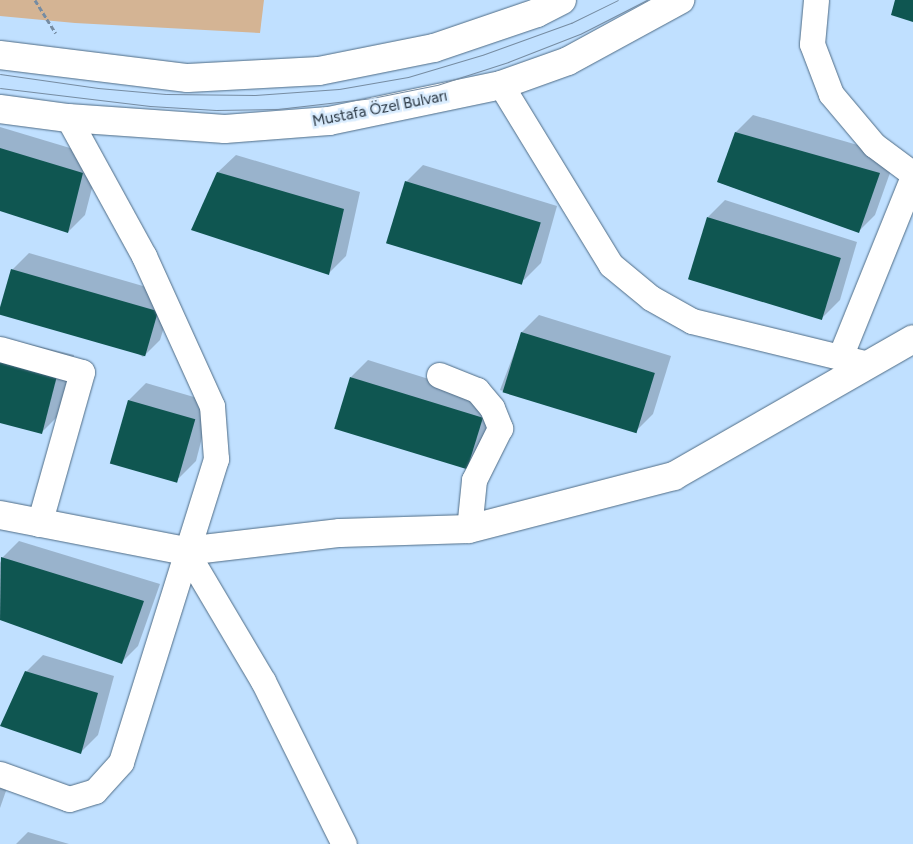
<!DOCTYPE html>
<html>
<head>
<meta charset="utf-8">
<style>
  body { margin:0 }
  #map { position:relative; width:913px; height:844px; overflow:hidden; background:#c0e0ff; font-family:Figtree,sans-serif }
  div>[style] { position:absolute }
  .green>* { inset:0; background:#d4b494 }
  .shadow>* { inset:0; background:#0003 }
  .building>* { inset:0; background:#0f5651; transform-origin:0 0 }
  .path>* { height:3px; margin-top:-1.5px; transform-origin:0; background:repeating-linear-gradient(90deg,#768ca2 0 5px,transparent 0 7.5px) }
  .roads { filter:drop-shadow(0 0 1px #4f6c86) drop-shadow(0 0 1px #4f6c86) }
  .street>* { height:25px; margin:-12.5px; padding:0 12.5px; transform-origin:12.5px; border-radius:12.5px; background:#fff }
  .secondary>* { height:28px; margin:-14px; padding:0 14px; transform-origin:14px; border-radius:14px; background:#fff }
  .tram>* { height:1px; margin:-0.5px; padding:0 0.5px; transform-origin:0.5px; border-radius:0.5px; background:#768ca2 }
  span { translate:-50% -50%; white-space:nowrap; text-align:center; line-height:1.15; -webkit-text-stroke:5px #d9ecfe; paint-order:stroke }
  .street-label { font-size:15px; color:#293642 }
</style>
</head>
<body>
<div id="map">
  <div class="green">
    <div style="clip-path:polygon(0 0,264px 0,260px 33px,75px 23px,0 16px)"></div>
  </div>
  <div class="shadow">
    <div style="clip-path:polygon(753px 115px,896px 156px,875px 215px,858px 232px,718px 182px,736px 132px)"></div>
    <div style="clip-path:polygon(0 127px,100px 157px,85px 215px,68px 232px,0 210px)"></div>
    <div style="clip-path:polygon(236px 155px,360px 192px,346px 256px,329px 273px,192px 229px,218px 172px)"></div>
    <div style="clip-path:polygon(423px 165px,557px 206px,541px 263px,524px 280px,406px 182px)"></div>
    <div style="clip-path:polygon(725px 200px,857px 242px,840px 300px,823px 317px,708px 217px)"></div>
    <div style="clip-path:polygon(29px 253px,174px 295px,160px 340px,143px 357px,12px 270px)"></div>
    <div style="clip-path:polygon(539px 315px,671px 356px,653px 414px,636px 431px,500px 390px,522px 332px)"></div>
    <div style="clip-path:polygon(0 337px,74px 355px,58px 416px,41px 433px,0 422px)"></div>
    <div style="clip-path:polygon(368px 360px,499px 401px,467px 470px,351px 377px)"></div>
    <div style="clip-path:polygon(146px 383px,211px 402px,196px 461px,179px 478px,112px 462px,129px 400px)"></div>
    <div style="clip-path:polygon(19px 541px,160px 584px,138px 646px,121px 663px,0 619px,0 563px,2px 558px)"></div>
    <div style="clip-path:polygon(43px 655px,114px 676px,98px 735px,81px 752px,26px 672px)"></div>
    <div style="clip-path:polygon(0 763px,14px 768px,0 808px)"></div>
    <div style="clip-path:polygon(28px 832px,69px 844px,16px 844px)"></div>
  </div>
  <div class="building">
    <div style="clip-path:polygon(895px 0,913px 0,913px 22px,891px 15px)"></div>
    <div style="clip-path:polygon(735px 132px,880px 173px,859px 233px,717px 182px)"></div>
    <div style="clip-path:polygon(0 148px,83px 173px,68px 233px,0 211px)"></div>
    <div style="clip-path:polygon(217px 172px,344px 209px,329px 275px,191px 230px)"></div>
    <div style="left:405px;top:181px;width:142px;height:65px;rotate:17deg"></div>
    <div style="left:707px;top:217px;width:140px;height:65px;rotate:17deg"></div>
    <div style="left:11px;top:269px;width:153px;height:47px;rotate:16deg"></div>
    <div style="left:521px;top:332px;width:140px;height:63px;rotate:17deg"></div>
    <div style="clip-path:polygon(0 357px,58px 372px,42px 434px,0 423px)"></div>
    <div style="left:350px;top:377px;width:139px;height:54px;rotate:17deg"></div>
    <div style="left:128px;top:400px;width:70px;height:66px;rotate:16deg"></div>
    <div style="clip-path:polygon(1px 557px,144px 601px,122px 664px,0 620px)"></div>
    <div style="clip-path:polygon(25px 671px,98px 693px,81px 754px,0 726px)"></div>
  </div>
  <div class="path">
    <div style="left:35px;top:0;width:39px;rotate:58deg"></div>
  </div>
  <div class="roads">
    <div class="street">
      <div style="left:816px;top:0;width:44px;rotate:95.2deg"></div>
      <div style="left:812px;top:44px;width:53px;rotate:69.2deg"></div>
      <div style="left:831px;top:94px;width:67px;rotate:49.9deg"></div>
      <div style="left:874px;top:145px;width:49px;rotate:36.6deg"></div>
      <div style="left:501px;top:85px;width:211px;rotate:58.6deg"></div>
      <div style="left:611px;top:265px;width:52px;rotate:39.5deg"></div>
      <div style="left:651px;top:298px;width:47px;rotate:29.3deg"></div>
      <div style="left:692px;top:321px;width:181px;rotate:13.7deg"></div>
      <div style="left:0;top:349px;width:85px;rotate:15.7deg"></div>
      <div style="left:82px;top:372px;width:158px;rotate:105.8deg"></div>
      <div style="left:840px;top:357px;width:195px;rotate:-68deg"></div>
      <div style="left:439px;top:375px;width:41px;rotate:21.5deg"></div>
      <div style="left:477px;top:390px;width:23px;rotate:50deg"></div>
      <div style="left:492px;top:408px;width:22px;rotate:68deg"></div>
      <div style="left:500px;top:428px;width:58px;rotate:116.6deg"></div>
      <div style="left:474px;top:480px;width:49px;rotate:95.8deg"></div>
      <div style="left:186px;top:551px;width:151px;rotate:59.4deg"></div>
      <div style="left:263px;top:681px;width:182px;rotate:63.6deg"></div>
      <div style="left:0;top:774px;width:73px;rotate:19.9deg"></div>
      <div style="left:69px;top:799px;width:27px;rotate:-17deg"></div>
      <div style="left:95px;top:791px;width:39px;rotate:-48deg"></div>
      <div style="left:121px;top:762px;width:318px;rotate:-72.6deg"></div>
      <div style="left:216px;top:459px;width:53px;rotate:-94.3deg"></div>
      <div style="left:212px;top:406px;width:165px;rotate:-114.4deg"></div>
      <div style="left:144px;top:256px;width:158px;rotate:-118.8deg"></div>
    </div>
    <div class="secondary">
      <div style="left:0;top:55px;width:189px;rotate:7deg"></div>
      <div style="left:188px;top:78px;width:131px;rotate:-3.1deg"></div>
      <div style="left:319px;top:71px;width:117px;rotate:-11.3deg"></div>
      <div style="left:434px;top:48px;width:109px;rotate:-18.8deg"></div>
      <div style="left:537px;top:13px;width:28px;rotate:-27deg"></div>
      <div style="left:0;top:109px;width:69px;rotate:7.5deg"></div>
      <div style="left:68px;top:118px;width:157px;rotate:4deg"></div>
      <div style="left:225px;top:129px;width:104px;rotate:-4.4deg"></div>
      <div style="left:329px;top:121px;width:176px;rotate:-11.8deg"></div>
      <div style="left:501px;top:85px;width:71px;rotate:-19.7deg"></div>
      <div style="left:568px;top:61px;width:128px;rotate:-28.6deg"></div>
      <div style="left:0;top:515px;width:189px;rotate:11deg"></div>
      <div style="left:186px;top:551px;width:155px;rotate:-6.7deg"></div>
      <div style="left:340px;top:533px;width:129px;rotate:-1.8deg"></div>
      <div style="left:469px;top:529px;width:212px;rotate:-14.5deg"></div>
      <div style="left:674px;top:476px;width:275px;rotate:-29.8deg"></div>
    </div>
  </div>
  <div class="tram">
    <div style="left:0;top:74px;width:99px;rotate:8.1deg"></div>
    <div style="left:98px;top:88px;width:68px;rotate:5deg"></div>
    <div style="left:166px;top:94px;width:89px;rotate:0.6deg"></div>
    <div style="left:255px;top:95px;width:84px;rotate:-4.1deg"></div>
    <div style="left:339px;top:89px;width:70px;rotate:-9.9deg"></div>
    <div style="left:408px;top:77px;width:77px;rotate:-16.6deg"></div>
    <div style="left:482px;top:55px;width:95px;rotate:-19.8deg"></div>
    <div style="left:571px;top:23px;width:52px;rotate:-26.1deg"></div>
    <div style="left:0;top:88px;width:151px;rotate:6.8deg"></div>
    <div style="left:150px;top:106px;width:66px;rotate:3.5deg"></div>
    <div style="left:216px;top:110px;width:62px;rotate:-0.9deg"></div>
    <div style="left:278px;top:109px;width:95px;rotate:-6.7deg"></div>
    <div style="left:372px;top:98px;width:66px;rotate:-11.3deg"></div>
    <div style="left:437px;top:85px;width:75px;rotate:-17.9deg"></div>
    <div style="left:508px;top:62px;width:77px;rotate:-21.3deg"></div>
    <div style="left:580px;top:34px;width:75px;rotate:-26.9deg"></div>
  </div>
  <div class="street-label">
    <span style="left:380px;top:109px;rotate:-11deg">Mustafa Özel Bulvarı</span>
  </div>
</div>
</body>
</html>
